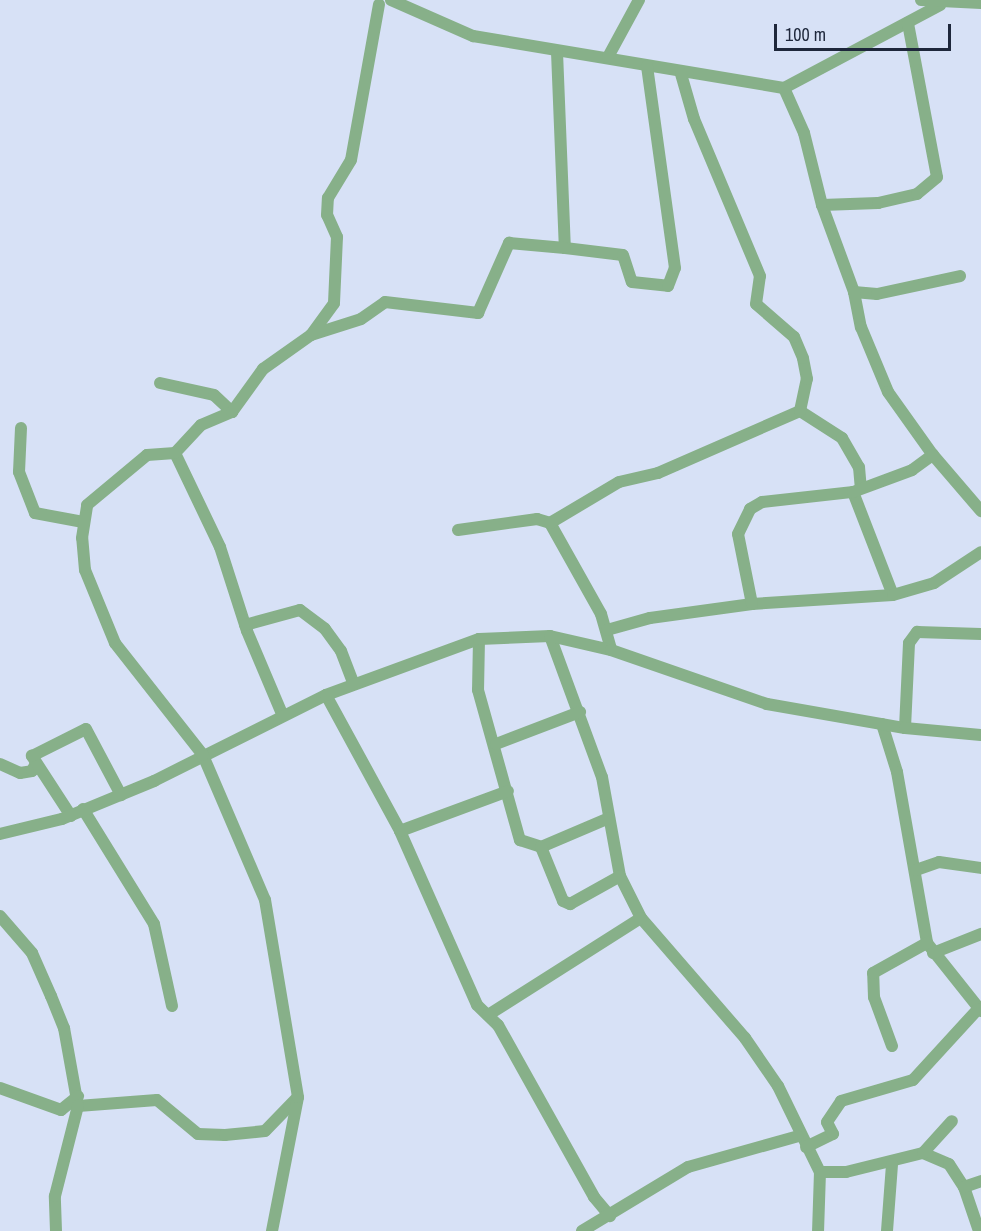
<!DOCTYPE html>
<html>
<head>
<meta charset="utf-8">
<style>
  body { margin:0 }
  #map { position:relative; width:981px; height:1231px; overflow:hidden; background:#d7e1f6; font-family:"Archivo Narrow",sans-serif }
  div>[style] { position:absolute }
  .street>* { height:12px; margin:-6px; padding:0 6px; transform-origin:6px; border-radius:6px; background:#87b089 }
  span { translate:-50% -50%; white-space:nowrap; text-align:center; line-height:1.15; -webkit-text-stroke:6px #d7e1f6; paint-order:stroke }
  .scale { position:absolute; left:774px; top:24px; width:177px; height:27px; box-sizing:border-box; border:3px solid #1e273b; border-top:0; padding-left:8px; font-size:18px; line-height:21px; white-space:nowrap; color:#1e273b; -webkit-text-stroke:4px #d7e1f6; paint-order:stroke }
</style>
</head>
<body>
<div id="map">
  <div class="street">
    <div style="left:391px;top:0;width:90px;rotate:23.7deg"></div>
    <div style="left:473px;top:36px;width:315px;rotate:9.5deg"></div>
    <div style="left:784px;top:88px;width:177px;rotate:-28deg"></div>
    <div style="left:921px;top:0;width:60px;rotate:2.9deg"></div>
    <div style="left:557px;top:52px;width:196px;rotate:87.7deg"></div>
    <div style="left:565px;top:248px;width:58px;rotate:6.9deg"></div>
    <div style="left:623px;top:255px;width:28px;rotate:72deg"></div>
    <div style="left:632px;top:282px;width:36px;rotate:6deg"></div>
    <div style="left:668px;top:286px;width:19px;rotate:-69deg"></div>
    <div style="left:675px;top:268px;width:204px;rotate:-97.9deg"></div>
    <div style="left:608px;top:57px;width:65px;rotate:-61.5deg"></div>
    <div style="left:784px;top:88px;width:49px;rotate:66deg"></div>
    <div style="left:804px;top:133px;width:74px;rotate:76deg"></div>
    <div style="left:822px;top:205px;width:93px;rotate:69.8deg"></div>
    <div style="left:854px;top:292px;width:23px;rotate:5deg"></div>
    <div style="left:877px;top:294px;width:85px;rotate:-12.2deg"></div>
    <div style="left:822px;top:205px;width:56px;rotate:-2deg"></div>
    <div style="left:878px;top:203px;width:40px;rotate:-13deg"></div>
    <div style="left:917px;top:194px;width:26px;rotate:-40deg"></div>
    <div style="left:937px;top:177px;width:157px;rotate:-100.7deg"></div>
    <div style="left:854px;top:292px;width:36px;rotate:79deg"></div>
    <div style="left:861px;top:327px;width:70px;rotate:67.4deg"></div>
    <div style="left:888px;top:392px;width:77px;rotate:54.5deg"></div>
    <div style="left:311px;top:335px;width:52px;rotate:-17.7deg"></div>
    <div style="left:361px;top:319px;width:29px;rotate:-35deg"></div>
    <div style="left:385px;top:302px;width:94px;rotate:6.7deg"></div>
    <div style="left:478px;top:313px;width:77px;rotate:-66.1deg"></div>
    <div style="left:509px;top:243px;width:56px;rotate:5.1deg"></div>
    <div style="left:160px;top:383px;width:55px;rotate:12.5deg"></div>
    <div style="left:214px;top:395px;width:25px;rotate:43deg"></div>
    <div style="left:800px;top:411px;width:50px;rotate:32.7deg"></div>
    <div style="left:842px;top:438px;width:34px;rotate:60deg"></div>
    <div style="left:859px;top:467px;width:21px;rotate:85deg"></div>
    <div style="left:21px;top:428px;width:44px;rotate:92.6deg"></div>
    <div style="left:19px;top:472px;width:44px;rotate:68.7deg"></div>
    <div style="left:35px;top:513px;width:49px;rotate:10.6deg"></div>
    <div style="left:175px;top:453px;width:104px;rotate:64.4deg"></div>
    <div style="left:220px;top:547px;width:88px;rotate:72.2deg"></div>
    <div style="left:247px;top:631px;width:90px;rotate:67.1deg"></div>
    <div style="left:853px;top:492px;width:110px;rotate:68.8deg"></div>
    <div style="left:550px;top:523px;width:104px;rotate:60.7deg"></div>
    <div style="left:601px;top:614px;width:37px;rotate:74deg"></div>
    <div style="left:458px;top:530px;width:80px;rotate:-7.9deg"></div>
    <div style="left:537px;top:519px;width:14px;rotate:17deg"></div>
    <div style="left:550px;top:523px;width:80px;rotate:-30.7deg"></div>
    <div style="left:619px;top:482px;width:40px;rotate:-13deg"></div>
    <div style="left:658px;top:473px;width:155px;rotate:-23.6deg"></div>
    <div style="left:800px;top:411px;width:33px;rotate:-78deg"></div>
    <div style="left:807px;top:379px;width:21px;rotate:-101deg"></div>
    <div style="left:803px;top:358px;width:23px;rotate:-113deg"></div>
    <div style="left:794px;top:337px;width:50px;rotate:-139deg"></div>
    <div style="left:756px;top:304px;width:28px;rotate:-82deg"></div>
    <div style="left:760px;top:276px;width:170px;rotate:-112.8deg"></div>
    <div style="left:694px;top:119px;width:47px;rotate:-106.1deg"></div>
    <div style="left:752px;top:604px;width:141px;rotate:-3.7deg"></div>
    <div style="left:893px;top:595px;width:43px;rotate:-16.3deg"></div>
    <div style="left:934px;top:583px;width:56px;rotate:-33.4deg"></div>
    <div style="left:245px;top:625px;width:57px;rotate:-15.3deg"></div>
    <div style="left:300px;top:610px;width:31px;rotate:37deg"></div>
    <div style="left:325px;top:629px;width:27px;rotate:54deg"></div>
    <div style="left:341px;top:651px;width:34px;rotate:69deg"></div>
    <div style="left:607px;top:630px;width:45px;rotate:-15.6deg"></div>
    <div style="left:650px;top:618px;width:103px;rotate:-7.8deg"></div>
    <div style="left:752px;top:604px;width:71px;rotate:-101.3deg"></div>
    <div style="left:738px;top:534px;width:28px;rotate:-64deg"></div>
    <div style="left:750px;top:509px;width:14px;rotate:-30deg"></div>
    <div style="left:762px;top:502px;width:92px;rotate:-6.3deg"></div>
    <div style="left:853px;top:492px;width:63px;rotate:-20.4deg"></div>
    <div style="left:912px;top:470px;width:26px;rotate:-36deg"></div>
    <div style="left:933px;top:455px;width:74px;rotate:49.4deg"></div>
    <div style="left:550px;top:636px;width:150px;rotate:69.8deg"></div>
    <div style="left:602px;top:777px;width:101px;rotate:79.7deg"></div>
    <div style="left:620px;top:876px;width:47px;rotate:63.4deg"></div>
    <div style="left:641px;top:918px;width:159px;rotate:49.1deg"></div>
    <div style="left:745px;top:1038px;width:58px;rotate:55.5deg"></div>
    <div style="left:778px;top:1086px;width:96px;rotate:64deg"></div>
    <div style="left:820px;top:1172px;width:59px;rotate:91.9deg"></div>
    <div style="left:479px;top:639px;width:51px;rotate:91.1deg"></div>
    <div style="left:478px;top:690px;width:156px;rotate:74.4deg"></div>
    <div style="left:520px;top:840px;width:22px;rotate:18deg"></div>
    <div style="left:541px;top:847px;width:74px;rotate:-23.1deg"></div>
    <div style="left:326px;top:695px;width:155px;rotate:61.4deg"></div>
    <div style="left:400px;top:831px;width:190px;rotate:66.1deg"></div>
    <div style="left:477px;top:1005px;width:29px;rotate:44deg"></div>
    <div style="left:498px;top:1025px;width:197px;rotate:60.8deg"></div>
    <div style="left:594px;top:1197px;width:25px;rotate:50deg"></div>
    <div style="left:882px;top:724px;width:50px;rotate:72.6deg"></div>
    <div style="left:897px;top:772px;width:174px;rotate:80deg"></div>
    <div style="left:927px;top:943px;width:87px;rotate:51.5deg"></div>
    <div style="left:905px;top:728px;width:85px;rotate:-87.3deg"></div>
    <div style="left:909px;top:643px;width:14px;rotate:-54deg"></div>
    <div style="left:917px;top:632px;width:64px;rotate:1.8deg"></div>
    <div style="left:496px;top:744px;width:90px;rotate:-20.9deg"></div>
    <div style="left:0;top:764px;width:22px;rotate:24deg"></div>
    <div style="left:20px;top:773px;width:12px;rotate:-9deg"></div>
    <div style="left:32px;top:771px;width:7px;rotate:-63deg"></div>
    <div style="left:83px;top:809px;width:135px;rotate:58.3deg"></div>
    <div style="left:154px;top:924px;width:84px;rotate:77.6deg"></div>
    <div style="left:71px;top:816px;width:72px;rotate:-123deg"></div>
    <div style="left:32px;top:756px;width:60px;rotate:-26.6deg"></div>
    <div style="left:86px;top:729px;width:75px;rotate:62.1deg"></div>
    <div style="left:400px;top:831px;width:115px;rotate:-20.3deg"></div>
    <div style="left:0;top:834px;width:64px;rotate:-13.6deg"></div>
    <div style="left:62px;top:819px;width:100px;rotate:-22.4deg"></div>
    <div style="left:154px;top:781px;width:192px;rotate:-26.6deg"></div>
    <div style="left:326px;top:695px;width:163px;rotate:-20.1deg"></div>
    <div style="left:479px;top:639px;width:71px;rotate:-2.4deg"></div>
    <div style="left:550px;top:636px;width:63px;rotate:12.9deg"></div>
    <div style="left:611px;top:650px;width:165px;rotate:19.1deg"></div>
    <div style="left:767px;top:704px;width:140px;rotate:9.9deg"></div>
    <div style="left:905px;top:728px;width:76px;rotate:5.3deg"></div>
    <div style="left:541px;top:847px;width:58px;rotate:67.8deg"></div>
    <div style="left:563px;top:901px;width:8px;rotate:23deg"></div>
    <div style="left:570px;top:904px;width:57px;rotate:-29.2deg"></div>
    <div style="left:916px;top:870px;width:24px;rotate:-19deg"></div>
    <div style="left:939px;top:862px;width:42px;rotate:8.1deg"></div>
    <div style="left:0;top:916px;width:49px;rotate:49.1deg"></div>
    <div style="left:32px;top:953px;width:47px;rotate:66.2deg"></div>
    <div style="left:51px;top:996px;width:35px;rotate:68deg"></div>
    <div style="left:64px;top:1028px;width:79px;rotate:79.8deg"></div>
    <div style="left:78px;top:1106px;width:79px;rotate:-4.3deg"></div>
    <div style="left:157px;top:1100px;width:53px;rotate:39.7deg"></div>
    <div style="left:198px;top:1134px;width:27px;rotate:2deg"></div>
    <div style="left:225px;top:1135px;width:40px;rotate:-5.7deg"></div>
    <div style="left:265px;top:1131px;width:47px;rotate:-45.9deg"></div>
    <div style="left:933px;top:953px;width:52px;rotate:-21.6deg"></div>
    <div style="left:488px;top:1015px;width:181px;rotate:-32.4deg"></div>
    <div style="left:892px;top:1046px;width:52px;rotate:-110.2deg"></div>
    <div style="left:874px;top:997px;width:24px;rotate:-92deg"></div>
    <div style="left:873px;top:973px;width:62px;rotate:-29.1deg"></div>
    <div style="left:0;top:1088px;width:65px;rotate:19.8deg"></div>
    <div style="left:61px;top:1110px;width:22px;rotate:-39deg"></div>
    <div style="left:806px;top:1147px;width:30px;rotate:-26deg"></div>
    <div style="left:833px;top:1134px;width:13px;rotate:-117deg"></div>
    <div style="left:827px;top:1122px;width:25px;rotate:-56deg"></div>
    <div style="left:841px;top:1101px;width:75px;rotate:-16.3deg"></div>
    <div style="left:913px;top:1080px;width:96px;rotate:-47.5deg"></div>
    <div style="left:923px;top:1153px;width:28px;rotate:23deg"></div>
    <div style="left:949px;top:1164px;width:27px;rotate:57deg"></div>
    <div style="left:964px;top:1187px;width:46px;rotate:71.2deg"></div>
    <div style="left:820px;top:1172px;width:26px"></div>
    <div style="left:846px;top:1172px;width:79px;rotate:-13.9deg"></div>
    <div style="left:923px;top:1153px;width:43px;rotate:-47.8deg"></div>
    <div style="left:964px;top:1187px;width:18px;rotate:-19deg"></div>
    <div style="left:56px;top:1231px;width:35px;rotate:-92deg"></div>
    <div style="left:55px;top:1196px;width:93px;rotate:-75.7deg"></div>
    <div style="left:272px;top:1231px;width:136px;rotate:-79deg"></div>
    <div style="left:298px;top:1097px;width:200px;rotate:-99.5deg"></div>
    <div style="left:265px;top:900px;width:158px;rotate:-113.2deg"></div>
    <div style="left:203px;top:755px;width:142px;rotate:-128.2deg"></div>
    <div style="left:115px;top:643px;width:79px;rotate:-112.3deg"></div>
    <div style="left:85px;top:570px;width:32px;rotate:-95deg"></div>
    <div style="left:82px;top:538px;width:33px;rotate:-81deg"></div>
    <div style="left:87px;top:505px;width:78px;rotate:-39.8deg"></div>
    <div style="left:147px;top:455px;width:28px;rotate:-4deg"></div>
    <div style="left:175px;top:453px;width:38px;rotate:-47deg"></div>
    <div style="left:201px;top:425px;width:34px;rotate:-23deg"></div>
    <div style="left:232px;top:412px;width:53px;rotate:-54.2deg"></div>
    <div style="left:263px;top:369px;width:59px;rotate:-35.3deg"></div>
    <div style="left:311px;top:335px;width:39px;rotate:-54deg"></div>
    <div style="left:334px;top:303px;width:66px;rotate:-87.4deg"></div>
    <div style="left:337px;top:237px;width:24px;rotate:-114deg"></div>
    <div style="left:327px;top:215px;width:17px;rotate:-87deg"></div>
    <div style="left:328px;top:198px;width:44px;rotate:-58.8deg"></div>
    <div style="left:351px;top:160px;width:158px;rotate:-79.8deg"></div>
    <div style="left:582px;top:1231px;width:124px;rotate:-31.1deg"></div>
    <div style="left:688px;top:1167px;width:114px;rotate:-15.7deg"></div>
    <div style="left:887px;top:1231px;width:67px;rotate:-85.7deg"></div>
  </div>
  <div class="scale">100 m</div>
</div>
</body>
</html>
